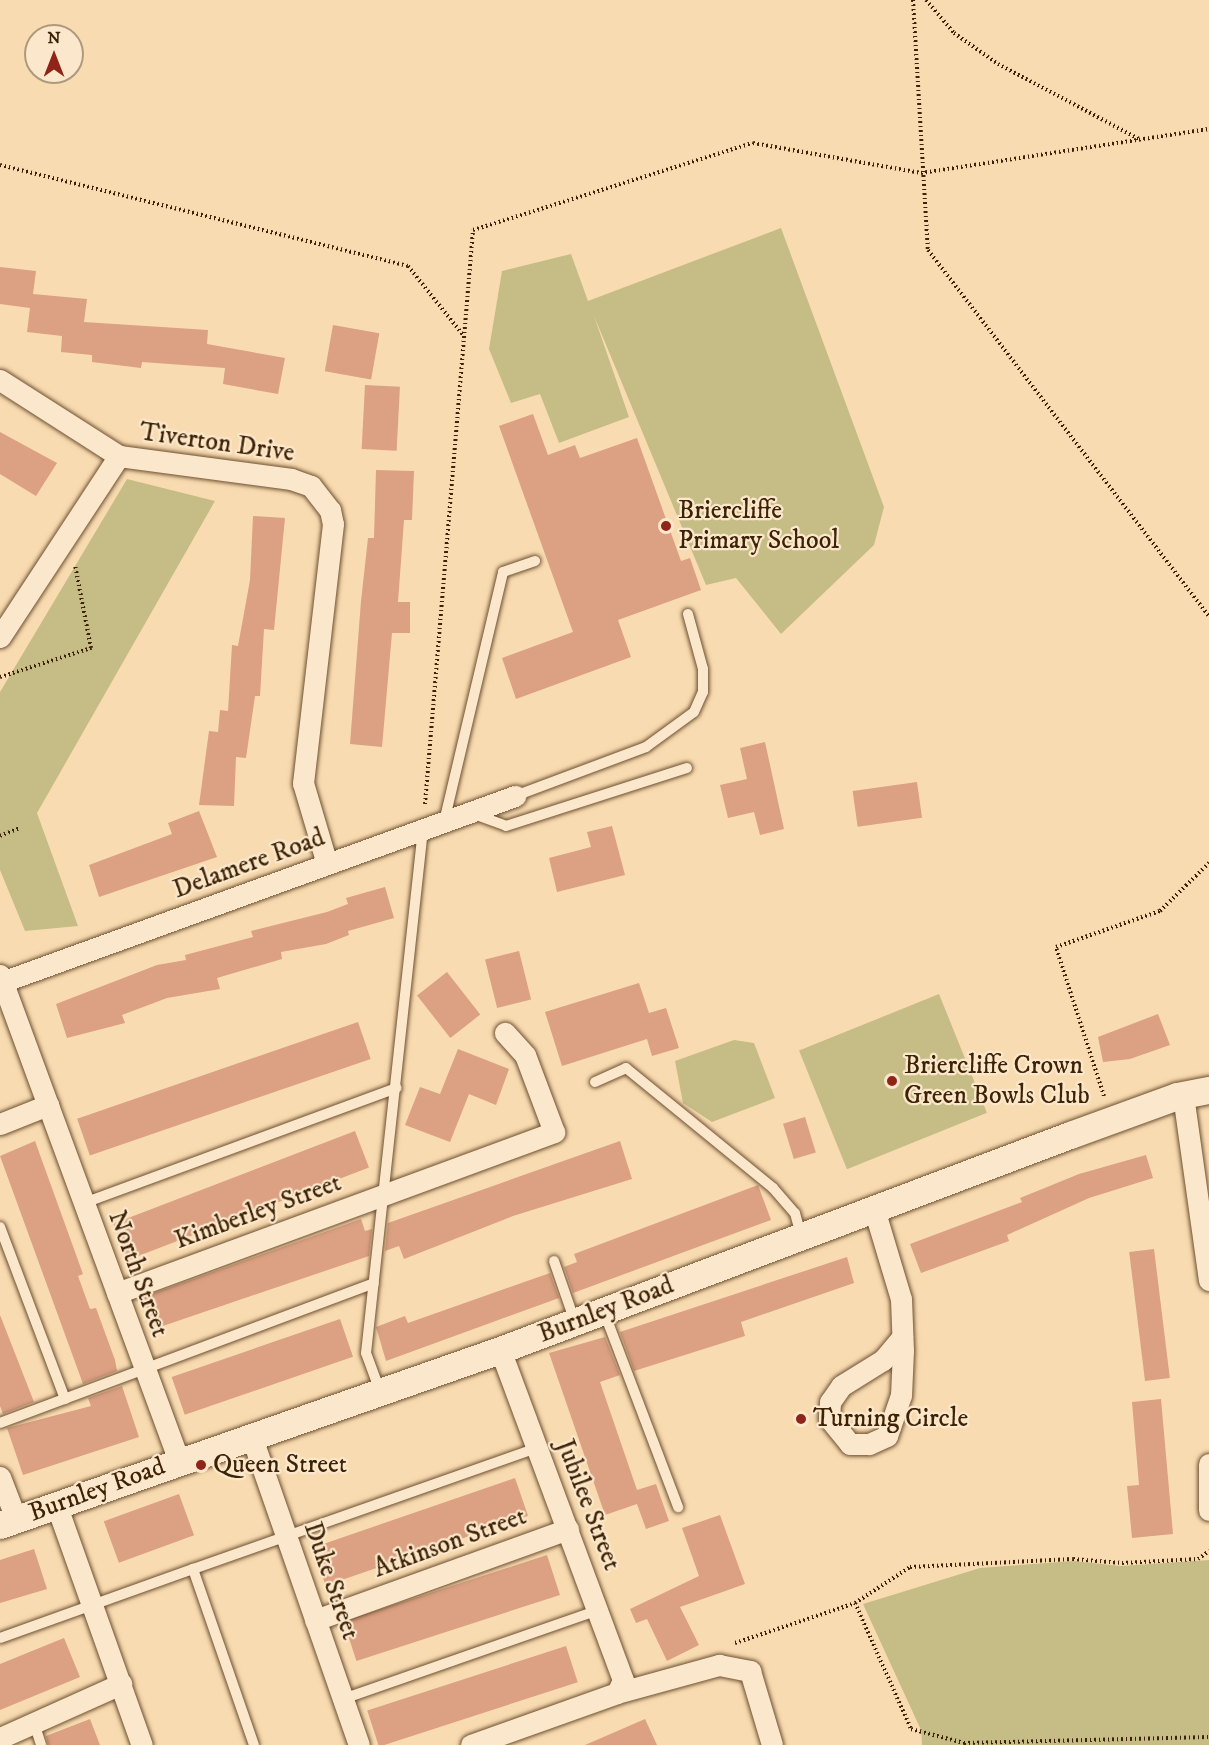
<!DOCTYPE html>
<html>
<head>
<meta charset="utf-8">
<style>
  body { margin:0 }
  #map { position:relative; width:1209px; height:1745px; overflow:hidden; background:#f9dbb1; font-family:"IM FELL DW Pica",serif }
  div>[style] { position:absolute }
  .green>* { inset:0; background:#c6bd86; transform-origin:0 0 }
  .building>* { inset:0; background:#dca083; transform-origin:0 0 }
  .path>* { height:4px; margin-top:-2px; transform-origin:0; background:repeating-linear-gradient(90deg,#3e2205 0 1.5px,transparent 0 4.5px) }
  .roads { filter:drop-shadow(0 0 2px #6d5030) drop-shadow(0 0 2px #6d5030) }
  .service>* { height:10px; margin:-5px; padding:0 5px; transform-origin:5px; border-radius:5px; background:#fbe8cc }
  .minor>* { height:21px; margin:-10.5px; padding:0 10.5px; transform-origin:10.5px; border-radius:10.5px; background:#fbe8cc }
  .tertiary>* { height:27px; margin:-13.5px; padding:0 13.5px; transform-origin:13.5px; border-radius:13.5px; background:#fbe8cc }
  .dots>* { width:16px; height:16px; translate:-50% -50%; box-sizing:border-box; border:3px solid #fbe8cc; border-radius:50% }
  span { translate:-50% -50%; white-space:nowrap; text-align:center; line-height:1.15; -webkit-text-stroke:4.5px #fbe8cc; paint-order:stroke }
  .street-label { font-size:26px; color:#3e2205 }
  .poi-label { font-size:26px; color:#3e2205 }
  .left { translate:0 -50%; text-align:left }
  .north { position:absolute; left:24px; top:24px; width:60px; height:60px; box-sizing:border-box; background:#fbe8cc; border:2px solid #af997c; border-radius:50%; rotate:0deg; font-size:16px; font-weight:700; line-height:24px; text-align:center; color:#3e2205 }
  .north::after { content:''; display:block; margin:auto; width:21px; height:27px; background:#8f2418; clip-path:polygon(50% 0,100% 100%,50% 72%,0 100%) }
</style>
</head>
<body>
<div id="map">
  <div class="green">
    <div style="clip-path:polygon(781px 228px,884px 507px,874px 545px,781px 634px,736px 578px,706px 585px,594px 316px,629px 417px,559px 443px,540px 394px,511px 403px,489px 349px,502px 271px,571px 254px,588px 301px)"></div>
    <div style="clip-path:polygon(127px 479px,215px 501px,37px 813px,78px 926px,25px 931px,0 870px,0 692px)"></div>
    <div style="left:939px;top:994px;width:128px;height:151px;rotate:68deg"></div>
    <div style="clip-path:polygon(734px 1040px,754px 1043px,775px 1098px,712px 1122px,683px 1103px,675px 1061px)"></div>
    <div style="clip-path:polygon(1209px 1560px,1209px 1745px,922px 1745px,921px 1730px,863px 1604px,980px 1568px,1073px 1561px,1121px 1566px)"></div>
  </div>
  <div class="building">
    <div style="clip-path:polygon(0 267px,36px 271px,33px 294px,87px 299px,84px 322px,208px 330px,207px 344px,285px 358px,278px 394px,223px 384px,225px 368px,142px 362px,141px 368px,92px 362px,92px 355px,61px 352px,62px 336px,27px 332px,30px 308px,0 304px)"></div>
    <div style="left:333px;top:325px;width:47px;height:47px;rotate:10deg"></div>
    <div style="left:365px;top:385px;width:35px;height:64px;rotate:3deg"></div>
    <div style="clip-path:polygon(533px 414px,548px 455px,575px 445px,580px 458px,637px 438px,681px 561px,690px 558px,701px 590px,618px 620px,631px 657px,516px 699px,502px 658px,573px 632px,499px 426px)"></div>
    <div style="clip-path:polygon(0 432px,57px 463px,36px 496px,0 474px)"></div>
    <div style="clip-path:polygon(376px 470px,414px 471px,412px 520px,404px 520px,398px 602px,410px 602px,410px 633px,392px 633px,382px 747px,350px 744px,361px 601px,368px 538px,374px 538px)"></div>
    <div style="clip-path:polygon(253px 516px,285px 518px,274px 630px,264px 629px,260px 696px,255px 696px,246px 758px,236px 757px,234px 806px,199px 805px,209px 731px,218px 732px,220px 710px,228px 711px,232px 645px,238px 646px,250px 580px)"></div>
    <div style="clip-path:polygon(765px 742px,784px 829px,760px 835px,754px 812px,728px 818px,720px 785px,747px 779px,740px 748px)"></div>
    <div style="left:917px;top:782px;width:36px;height:65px;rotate:82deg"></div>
    <div style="clip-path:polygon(199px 811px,217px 857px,99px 897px,89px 865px,172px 834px,168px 823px)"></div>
    <div style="clip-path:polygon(612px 826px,625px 875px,557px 892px,549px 858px,591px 847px,587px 832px)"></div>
    <div style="clip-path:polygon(385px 887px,394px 918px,348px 931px,349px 935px,326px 944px,281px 952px,282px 959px,217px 978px,220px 989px,167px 998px,122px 1015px,125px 1023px,67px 1038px,56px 1004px,157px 965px,186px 960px,185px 955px,253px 937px,251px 931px,327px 912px,348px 904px,346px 898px)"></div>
    <div style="left:519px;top:951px;width:50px;height:35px;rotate:76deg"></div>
    <div style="left:447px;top:972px;width:54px;height:38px;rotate:52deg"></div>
    <div style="clip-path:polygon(639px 983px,649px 1013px,666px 1008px,679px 1048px,652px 1056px,647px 1039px,562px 1066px,545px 1012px)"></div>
    <div style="clip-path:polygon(1158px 1014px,1170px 1045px,1130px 1059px,1103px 1062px,1098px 1037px)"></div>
    <div style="left:358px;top:1022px;width:39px;height:297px;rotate:71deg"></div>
    <div style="clip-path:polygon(458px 1049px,509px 1069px,496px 1105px,469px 1094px,450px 1142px,405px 1125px,420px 1087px,440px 1094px)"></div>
    <div style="left:805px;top:1117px;width:37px;height:23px;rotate:73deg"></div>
    <div style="left:355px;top:1131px;width:39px;height:259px;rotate:69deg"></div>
    <div style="clip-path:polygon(35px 1141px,83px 1274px,78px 1276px,90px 1309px,96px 1308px,115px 1360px,117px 1371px,83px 1384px,0 1156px)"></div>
    <div style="clip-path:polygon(620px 1141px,632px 1179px,513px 1216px,404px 1259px,399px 1246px,385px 1251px,388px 1223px)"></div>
    <div style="clip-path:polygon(1146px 1155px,1153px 1178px,1089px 1198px,1007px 1235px,1009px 1241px,921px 1273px,910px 1244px,1022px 1202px,1020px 1198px,1079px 1174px)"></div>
    <div style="clip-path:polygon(758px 1185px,771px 1220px,573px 1293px,564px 1267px,577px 1262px,574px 1254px)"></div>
    <div style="clip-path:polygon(361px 1219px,365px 1231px,372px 1229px,369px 1256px,154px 1329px,143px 1297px)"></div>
    <div style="left:1154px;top:1249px;width:130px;height:25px;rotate:83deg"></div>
    <div style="clip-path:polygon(847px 1257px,854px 1283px,741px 1322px,745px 1336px,634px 1371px,620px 1332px)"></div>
    <div style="clip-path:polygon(550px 1273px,559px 1298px,386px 1361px,376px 1327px,405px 1316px,408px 1323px)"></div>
    <div style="clip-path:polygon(0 1315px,34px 1402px,3px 1414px,0 1406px)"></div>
    <div style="left:340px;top:1319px;width:40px;height:178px;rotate:71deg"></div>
    <div style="clip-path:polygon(605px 1337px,620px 1375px,600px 1382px,637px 1490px,656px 1484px,669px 1521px,646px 1529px,637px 1504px,605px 1515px,549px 1353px)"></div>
    <div style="clip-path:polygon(122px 1386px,139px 1437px,23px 1475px,7px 1428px,91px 1406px,88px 1398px)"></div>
    <div style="clip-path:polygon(1161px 1399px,1173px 1534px,1132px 1538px,1127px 1486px,1139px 1485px,1132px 1402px)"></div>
    <div style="left:515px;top:1478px;width:40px;height:214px;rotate:71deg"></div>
    <div style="left:179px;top:1494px;width:44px;height:80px;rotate:70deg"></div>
    <div style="clip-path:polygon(720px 1515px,745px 1584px,680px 1607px,699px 1645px,667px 1661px,647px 1619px,636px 1623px,630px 1609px,699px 1576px,682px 1528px)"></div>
    <div style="clip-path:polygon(34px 1549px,47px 1589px,0 1603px,0 1560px)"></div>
    <div style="left:547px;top:1555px;width:42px;height:214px;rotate:72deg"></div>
    <div style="clip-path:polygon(64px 1638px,80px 1677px,0 1710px,0 1664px)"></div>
    <div style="left:566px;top:1646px;width:38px;height:209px;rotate:72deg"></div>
    <div style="clip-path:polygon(90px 1719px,100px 1745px,48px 1745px,46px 1736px)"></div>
    <div style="clip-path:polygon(645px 1719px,657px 1745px,585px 1745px)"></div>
  </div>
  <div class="path">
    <div style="left:913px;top:0;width:250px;rotate:86.6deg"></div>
    <div style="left:928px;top:250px;width:461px;rotate:52.5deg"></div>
    <div style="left:926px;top:0;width:43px;rotate:49.7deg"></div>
    <div style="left:954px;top:33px;width:54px;rotate:35.2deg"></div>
    <div style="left:998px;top:64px;width:160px;rotate:28deg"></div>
    <div style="left:0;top:165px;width:420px;rotate:13.9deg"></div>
    <div style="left:408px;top:266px;width:88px;rotate:51.4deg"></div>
    <div style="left:0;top:677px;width:96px;rotate:-17.7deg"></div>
    <div style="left:91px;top:648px;width:85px;rotate:-100.9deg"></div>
    <div style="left:425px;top:804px;width:576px;rotate:-85.22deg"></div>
    <div style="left:473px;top:230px;width:293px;rotate:-17.3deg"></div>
    <div style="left:753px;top:143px;width:171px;rotate:10.1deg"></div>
    <div style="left:921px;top:173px;width:291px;rotate:-8.7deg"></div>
    <div style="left:0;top:836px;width:22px;rotate:-22deg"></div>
    <div style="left:1104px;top:1096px;width:157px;rotate:-107.9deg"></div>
    <div style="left:1056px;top:947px;width:110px;rotate:-19.1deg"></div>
    <div style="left:1160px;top:911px;width:69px;rotate:-44.4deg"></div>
    <div style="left:855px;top:1603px;width:66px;rotate:-33.2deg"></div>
    <div style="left:910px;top:1567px;width:163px;rotate:-2.8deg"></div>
    <div style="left:1073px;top:1559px;width:49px;rotate:4.7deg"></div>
    <div style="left:1122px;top:1563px;width:76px;rotate:-3deg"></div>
    <div style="left:1198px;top:1559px;width:14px;rotate:-36deg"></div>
    <div style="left:735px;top:1643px;width:126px;rotate:-18.4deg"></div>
    <div style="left:855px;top:1603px;width:138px;rotate:66deg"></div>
    <div style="left:911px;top:1729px;width:55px;rotate:14.8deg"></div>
    <div style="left:964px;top:1743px;width:245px;rotate:-1.4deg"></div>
  </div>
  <div class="roads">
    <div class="service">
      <div style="left:515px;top:796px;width:140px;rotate:-20.5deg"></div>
      <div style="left:646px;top:747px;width:59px;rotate:-36.1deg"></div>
      <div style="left:694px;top:712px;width:22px;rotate:-66deg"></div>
      <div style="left:703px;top:692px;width:23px;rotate:-90deg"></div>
      <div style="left:703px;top:669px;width:57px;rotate:-105.3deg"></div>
      <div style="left:471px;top:813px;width:37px;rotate:20deg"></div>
      <div style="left:506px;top:826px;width:190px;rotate:-17.8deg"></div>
      <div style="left:444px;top:822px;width:257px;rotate:-76.7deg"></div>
      <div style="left:503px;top:572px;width:34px;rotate:-19deg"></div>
      <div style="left:595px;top:1082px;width:34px;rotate:-24deg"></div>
      <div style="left:626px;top:1068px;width:190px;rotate:39.2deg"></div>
      <div style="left:773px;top:1188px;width:33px;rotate:49deg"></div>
      <div style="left:795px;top:1213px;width:24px;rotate:75deg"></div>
      <div style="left:84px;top:1203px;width:333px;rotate:-20.2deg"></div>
      <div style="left:0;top:1227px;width:184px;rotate:69.3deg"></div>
      <div style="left:554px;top:1261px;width:65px;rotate:71deg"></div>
      <div style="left:604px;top:1312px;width:209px;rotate:69.2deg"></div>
      <div style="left:380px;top:1391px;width:40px;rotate:-110.2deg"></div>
      <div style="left:366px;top:1353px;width:527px;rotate:-83.79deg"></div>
      <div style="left:0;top:1423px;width:399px;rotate:-20.5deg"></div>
      <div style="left:193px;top:1569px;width:365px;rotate:-19.4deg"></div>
      <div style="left:0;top:1638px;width:205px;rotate:-19.7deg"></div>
      <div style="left:193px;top:1569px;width:186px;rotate:70.9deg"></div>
      <div style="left:343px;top:1699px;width:271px;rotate:-19.2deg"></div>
      <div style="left:34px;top:1723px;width:23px;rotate:72deg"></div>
    </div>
    <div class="minor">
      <div style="left:0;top:380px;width:141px;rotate:32.6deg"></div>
      <div style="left:0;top:637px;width:217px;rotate:-56.7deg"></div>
      <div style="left:119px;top:456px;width:174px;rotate:7.6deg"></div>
      <div style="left:291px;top:479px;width:21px;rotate:19deg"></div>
      <div style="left:311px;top:486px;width:31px;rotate:52deg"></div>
      <div style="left:330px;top:510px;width:14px;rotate:78deg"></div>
      <div style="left:333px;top:524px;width:261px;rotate:96.6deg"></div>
      <div style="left:303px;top:783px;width:84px;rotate:73.5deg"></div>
      <div style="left:0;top:975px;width:518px;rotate:69.78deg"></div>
      <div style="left:2px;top:982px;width:546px;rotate:-19.93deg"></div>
      <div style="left:1183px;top:1095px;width:187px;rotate:82deg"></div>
      <div style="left:0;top:1124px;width:52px;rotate:-21.6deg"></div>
      <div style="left:874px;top:1209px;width:94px;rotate:73.3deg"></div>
      <div style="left:901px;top:1299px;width:51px;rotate:87.8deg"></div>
      <div style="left:903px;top:1350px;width:45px;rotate:92.5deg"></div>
      <div style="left:901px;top:1395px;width:43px;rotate:108.9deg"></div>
      <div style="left:887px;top:1436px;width:20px;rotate:156deg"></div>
      <div style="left:869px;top:1444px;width:19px;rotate:180deg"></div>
      <div style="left:850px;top:1444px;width:33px;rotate:-129deg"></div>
      <div style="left:829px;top:1418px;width:16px;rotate:-86deg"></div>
      <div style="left:830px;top:1402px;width:19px;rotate:-55deg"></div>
      <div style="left:841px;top:1386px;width:49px;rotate:-31.8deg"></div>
      <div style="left:883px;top:1360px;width:30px;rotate:-50deg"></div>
      <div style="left:117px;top:1293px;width:466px;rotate:-20.2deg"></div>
      <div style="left:554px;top:1132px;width:82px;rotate:-110.6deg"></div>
      <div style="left:525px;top:1055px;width:30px;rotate:-132deg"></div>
      <div style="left:251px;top:1435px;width:328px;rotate:70.8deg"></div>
      <div style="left:1209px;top:1464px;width:46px;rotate:90deg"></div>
      <div style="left:0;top:1477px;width:45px;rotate:69.1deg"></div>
      <div style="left:56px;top:1504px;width:256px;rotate:70.4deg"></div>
      <div style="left:315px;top:1620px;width:269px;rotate:-19.8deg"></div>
      <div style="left:617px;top:1693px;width:106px;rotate:-15.4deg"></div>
      <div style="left:719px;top:1665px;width:32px;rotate:11deg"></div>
      <div style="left:750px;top:1671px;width:77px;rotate:73.4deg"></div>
      <div style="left:0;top:1738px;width:133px;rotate:-24.1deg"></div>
      <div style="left:471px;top:1745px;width:155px;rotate:-19.6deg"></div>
      <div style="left:617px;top:1693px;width:14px;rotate:-65deg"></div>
      <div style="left:623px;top:1680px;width:352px;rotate:-110.4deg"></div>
    </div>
    <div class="tertiary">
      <div style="left:0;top:1525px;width:530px;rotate:-19.29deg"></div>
      <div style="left:500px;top:1350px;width:609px;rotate:-20.67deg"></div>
      <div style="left:1070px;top:1135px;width:114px;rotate:-20deg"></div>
      <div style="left:1177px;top:1096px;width:33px;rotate:-11deg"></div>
    </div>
  </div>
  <div class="dots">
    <div style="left:666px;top:526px;background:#8f2418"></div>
    <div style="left:892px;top:1081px;background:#8f2418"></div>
    <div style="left:801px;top:1419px;background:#8f2418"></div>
    <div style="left:201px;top:1465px;background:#8f2418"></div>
  </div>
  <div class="street-label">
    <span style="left:217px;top:443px;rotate:8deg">Tiverton Drive</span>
    <span style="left:249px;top:864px;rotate:-20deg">Delamere Road</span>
    <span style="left:258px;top:1212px;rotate:-20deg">Kimberley Street</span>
    <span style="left:138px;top:1274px;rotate:70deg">North Street</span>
    <span style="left:606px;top:1310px;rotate:-21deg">Burnley Road</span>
    <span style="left:97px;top:1490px;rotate:-20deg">Burnley Road</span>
    <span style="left:588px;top:1505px;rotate:69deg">Jubilee Street</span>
    <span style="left:450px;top:1543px;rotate:-20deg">Atkinson Street</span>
    <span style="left:331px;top:1581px;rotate:71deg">Duke Street</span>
  </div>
  <div class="poi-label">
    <span class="left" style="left:678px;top:526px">Briercliffe<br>Primary School</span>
    <span class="left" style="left:904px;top:1081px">Briercliffe Crown<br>Green Bowls Club</span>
    <span class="left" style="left:813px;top:1419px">Turning Circle</span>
    <span class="left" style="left:213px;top:1465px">Queen Street</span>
  </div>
  <div class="north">N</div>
</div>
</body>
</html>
